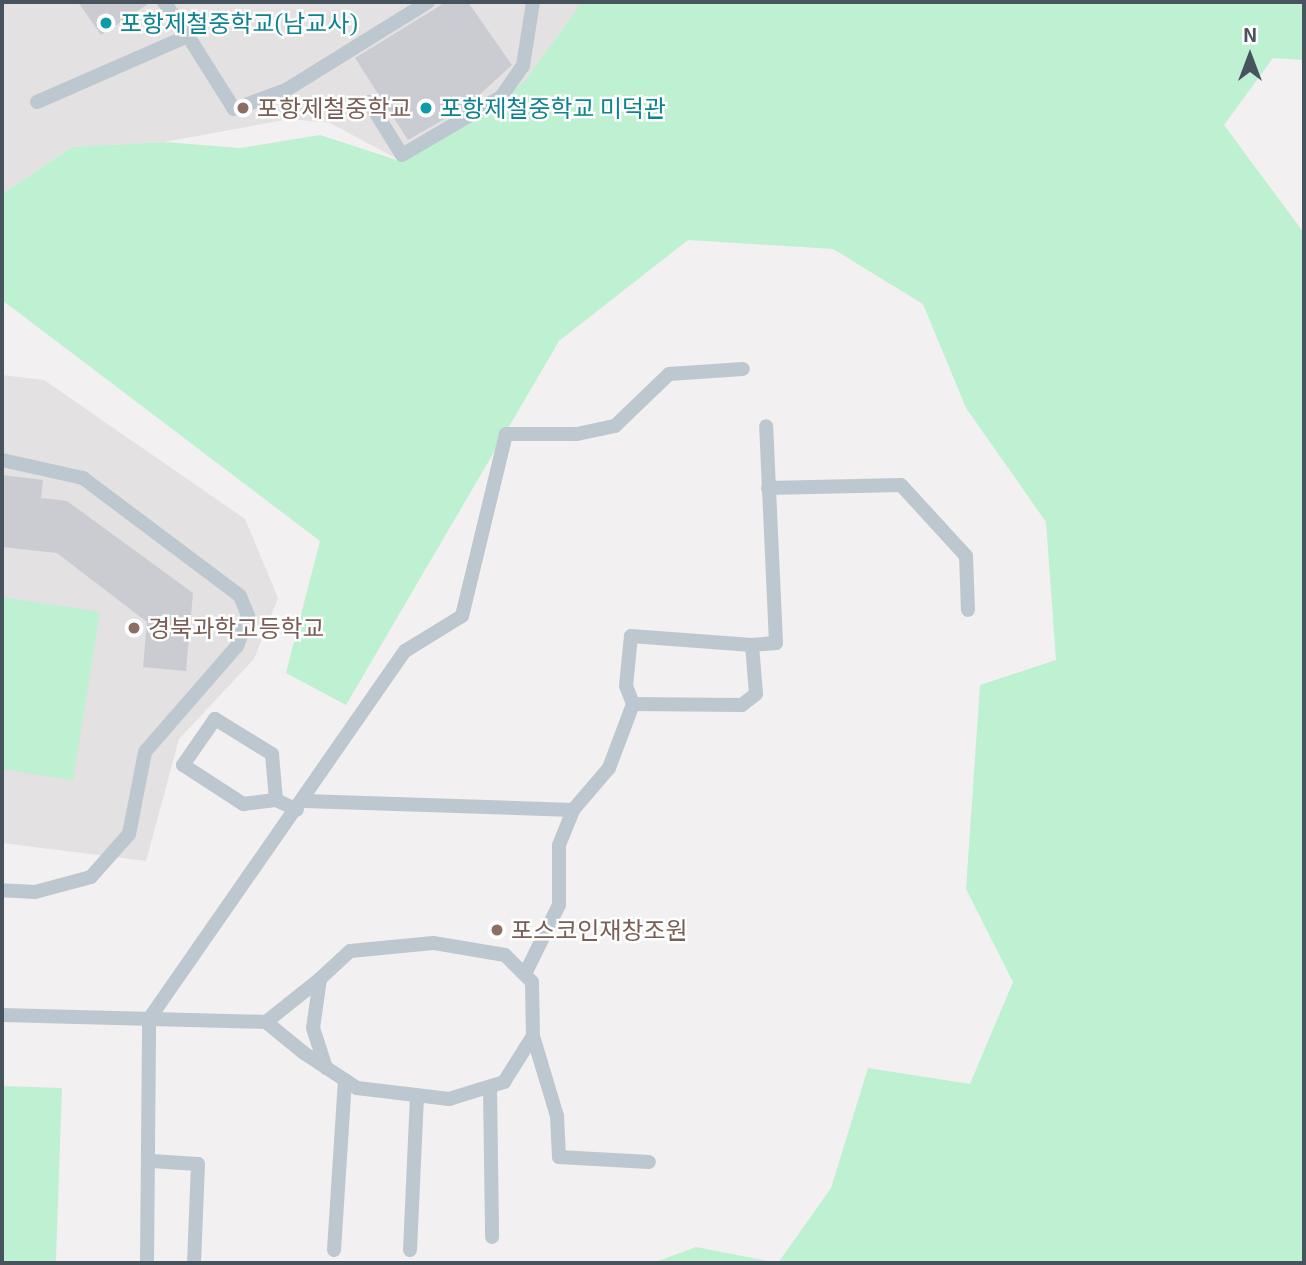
<!DOCTYPE html>
<html>
<head>
<meta charset="utf-8">
<style>
  body { margin:0 }
  #map { position:relative; width:1306px; height:1265px; overflow:hidden; background:#f2f0f0; font-family:"Exo 2","Noto Sans KR",sans-serif }
  div>[style] { position:absolute }
  .education>* { inset:0; background:#e3e1e2 }
  .green>* { inset:0; background:#bef0d2; transform-origin:0 0 }
  .building>* { inset:0; background:#caccd2 }
  .service>* { height:14px; margin:-7px; padding:0 7px; transform-origin:7px; border-radius:7px; background:#bdc7cf }
  .dots>* { width:19px; height:19px; translate:-50% -50%; box-sizing:border-box; border:4px solid #fff; border-radius:50% }
  span { translate:-50% -50%; white-space:nowrap; text-align:center; line-height:1.15; -webkit-text-stroke:5px #fff; paint-order:stroke }
  .culture-label { font-size:24px; color:#0d838f }
  .left { translate:0 -50%; text-align:left }
  .education-label { font-size:24px; color:#785e54 }
  .frame { position:absolute; inset:0; border:4px solid #47535d; pointer-events:none }
  .north { position:absolute; left:1215px; top:21px; width:70px; height:70px; -webkit-text-stroke:5px #fff; paint-order:stroke; rotate:0deg; font-size:19px; font-weight:700; line-height:28px; text-align:center; color:#47535d }
  .north::after { content:''; display:block; margin:auto; width:24px; height:32px; background:#47535d; clip-path:polygon(50% 0,100% 100%,50% 72%,0 100%) }
</style>
</head>
<body>
<div id="map">
  <div class="education">
    <div style="clip-path:polygon(2px 2px,582px 2px,524px 82px,403px 162px,330px 123px,290px 119px,164px 142px,72px 147px,2px 194px)"></div>
    <div style="clip-path:polygon(2px 375px,44px 380px,245px 519px,278px 598px,254px 659px,179px 739px,146px 861px,2px 843px)"></div>
  </div>
  <div class="green">
    <div style="clip-path:polygon(582px 2px,1304px 2px,1304px 60px,1273px 58px,1224px 125px,1304px 233px,1304px 1263px,653px 1263px,696px 1247px,778px 1263px,831px 1188px,868px 1068px,970px 1084px,1013px 982px,966px 889px,980px 685px,1056px 660px,1046px 522px,966px 408px,923px 304px,833px 249px,688px 240px,559px 341px,346px 705px,286px 673px,320px 541px,2px 300px,2px 194px,72px 147px,164px 142px,240px 148px,320px 135px,403px 162px,524px 82px)"></div>
    <div style="clip-path:polygon(2px 597px,100px 612px,73px 780px,2px 769px)"></div>
    <div style="left:2px;top:1086px;width:60px;height:177px;rotate:2deg"></div>
  </div>
  <div class="building">
    <div style="clip-path:polygon(78px 2px,151px 2px,101px 35px)"></div>
    <div style="clip-path:polygon(446px 2px,468px 2px,512px 65px,467px 106px,408px 140px,355px 58px)"></div>
    <div style="clip-path:polygon(2px 475px,43px 480px,41px 498px,67px 501px,193px 593px,186px 671px,143px 667px,147px 622px,57px 553px,2px 547px)"></div>
  </div>
  <div class="service">
    <div style="left:188px;top:36px;width:86px;rotate:57.8deg"></div>
    <div style="left:234px;top:109px;width:55px;rotate:-20.1deg"></div>
    <div style="left:286px;top:90px;width:167px;rotate:-31.8deg"></div>
    <div style="left:37px;top:102px;width:165px;rotate:-23.6deg"></div>
    <div style="left:188px;top:36px;width:42px;rotate:-125.2deg"></div>
    <div style="left:369px;top:102px;width:62px;rotate:58.1deg"></div>
    <div style="left:402px;top:155px;width:115px;rotate:-30.4deg"></div>
    <div style="left:501px;top:97px;width:38px;rotate:-55deg"></div>
    <div style="left:523px;top:66px;width:65px;rotate:-81.1deg"></div>
    <div style="left:2px;top:460px;width:83px;rotate:12.5deg"></div>
    <div style="left:83px;top:478px;width:196px;rotate:36.9deg"></div>
    <div style="left:240px;top:596px;width:22px;rotate:68deg"></div>
    <div style="left:248px;top:616px;width:32px;rotate:110deg"></div>
    <div style="left:237px;top:646px;width:140px;rotate:131deg"></div>
    <div style="left:145px;top:752px;width:84px;rotate:101deg"></div>
    <div style="left:129px;top:834px;width:57px;rotate:131.5deg"></div>
    <div style="left:91px;top:877px;width:58px;rotate:165deg"></div>
    <div style="left:35px;top:892px;width:33px;rotate:-177deg"></div>
    <div style="left:768px;top:488px;width:133px;rotate:-1.3deg"></div>
    <div style="left:901px;top:485px;width:96px;rotate:47.5deg"></div>
    <div style="left:966px;top:556px;width:54px;rotate:87.9deg"></div>
    <div style="left:752px;top:645px;width:24px;rotate:-5deg"></div>
    <div style="left:776px;top:643px;width:217px;rotate:-92.6deg"></div>
    <div style="left:276px;top:800px;width:46px;rotate:-95deg"></div>
    <div style="left:272px;top:754px;width:67px;rotate:-148.4deg"></div>
    <div style="left:215px;top:719px;width:56px;rotate:124.8deg"></div>
    <div style="left:183px;top:765px;width:72px;rotate:33deg"></div>
    <div style="left:243px;top:804px;width:33px;rotate:-7deg"></div>
    <div style="left:276px;top:800px;width:23px;rotate:25deg"></div>
    <div style="left:304px;top:801px;width:269px;rotate:1.9deg"></div>
    <div style="left:525px;top:974px;width:77px;rotate:-63.8deg"></div>
    <div style="left:559px;top:905px;width:60px;rotate:-90deg"></div>
    <div style="left:559px;top:845px;width:38px;rotate:-68deg"></div>
    <div style="left:573px;top:810px;width:55px;rotate:-49.4deg"></div>
    <div style="left:609px;top:768px;width:68px;rotate:-69.4deg"></div>
    <div style="left:633px;top:704px;width:19px;rotate:-111deg"></div>
    <div style="left:626px;top:686px;width:50px;rotate:-84.3deg"></div>
    <div style="left:631px;top:636px;width:121px;rotate:4.3deg"></div>
    <div style="left:752px;top:645px;width:49px;rotate:85.3deg"></div>
    <div style="left:756px;top:694px;width:18px;rotate:142deg"></div>
    <div style="left:742px;top:705px;width:109px;rotate:-179.5deg"></div>
    <div style="left:2px;top:1015px;width:264px;rotate:1.5deg"></div>
    <div style="left:266px;top:1022px;width:49px;rotate:39.2deg"></div>
    <div style="left:304px;top:1053px;width:49px;rotate:33.4deg"></div>
    <div style="left:345px;top:1080px;width:14px;rotate:34deg"></div>
    <div style="left:357px;top:1088px;width:93px;rotate:6.8deg"></div>
    <div style="left:449px;top:1099px;width:58px;rotate:-17.2deg"></div>
    <div style="left:504px;top:1082px;width:54px;rotate:-57.8deg"></div>
    <div style="left:533px;top:1036px;width:54px;rotate:-91.1deg"></div>
    <div style="left:532px;top:982px;width:38px;rotate:-135deg"></div>
    <div style="left:505px;top:955px;width:73px;rotate:-170.5deg"></div>
    <div style="left:433px;top:943px;width:83px;rotate:174.5deg"></div>
    <div style="left:350px;top:951px;width:41px;rotate:137deg"></div>
    <div style="left:320px;top:979px;width:49px;rotate:98.1deg"></div>
    <div style="left:313px;top:1028px;width:42px;rotate:72deg"></div>
    <div style="left:266px;top:1022px;width:69px;rotate:-38.5deg"></div>
    <div style="left:533px;top:1036px;width:84px;rotate:73.3deg"></div>
    <div style="left:557px;top:1116px;width:41px;rotate:87.2deg"></div>
    <div style="left:559px;top:1157px;width:90px;rotate:3.2deg"></div>
    <div style="left:490px;top:1087px;width:150px;rotate:89.2deg"></div>
    <div style="left:151px;top:1161px;width:47px;rotate:3.7deg"></div>
    <div style="left:198px;top:1164px;width:99px;rotate:92.3deg"></div>
    <div style="left:334px;top:1250px;width:170px;rotate:-86.3deg"></div>
    <div style="left:410px;top:1250px;width:155px;rotate:-87.4deg"></div>
    <div style="left:147px;top:1263px;width:244px;rotate:-89.5deg"></div>
    <div style="left:149px;top:1019px;width:448px;rotate:-55.2deg"></div>
    <div style="left:405px;top:651px;width:67px;rotate:-31.6deg"></div>
    <div style="left:462px;top:616px;width:187px;rotate:-76.4deg"></div>
    <div style="left:506px;top:434px;width:71px"></div>
    <div style="left:577px;top:434px;width:39px;rotate:-12deg"></div>
    <div style="left:615px;top:426px;width:75px;rotate:-43.9deg"></div>
    <div style="left:669px;top:374px;width:74px;rotate:-3.9deg"></div>
  </div>
  <div class="dots">
    <div style="left:106px;top:23px;background:#0f9aa8"></div>
    <div style="left:243px;top:108px;background:#8d6e63"></div>
    <div style="left:426px;top:108px;background:#0f9aa8"></div>
    <div style="left:134px;top:628px;background:#8d6e63"></div>
    <div style="left:497px;top:930px;background:#8d6e63"></div>
  </div>
  <div class="culture-label">
    <span class="left" style="left:120px;top:23px">포항제철중학교(남교사)</span>
    <span class="left" style="left:440px;top:108px">포항제철중학교 미덕관</span>
  </div>
  <div class="education-label">
    <span class="left" style="left:257px;top:108px">포항제철중학교</span>
    <span class="left" style="left:148px;top:628px">경북과학고등학교</span>
    <span class="left" style="left:511px;top:930px">포스코인재창조원</span>
  </div>
  <div class="frame"></div>
  <div class="north">N</div>
</div>
</body>
</html>
